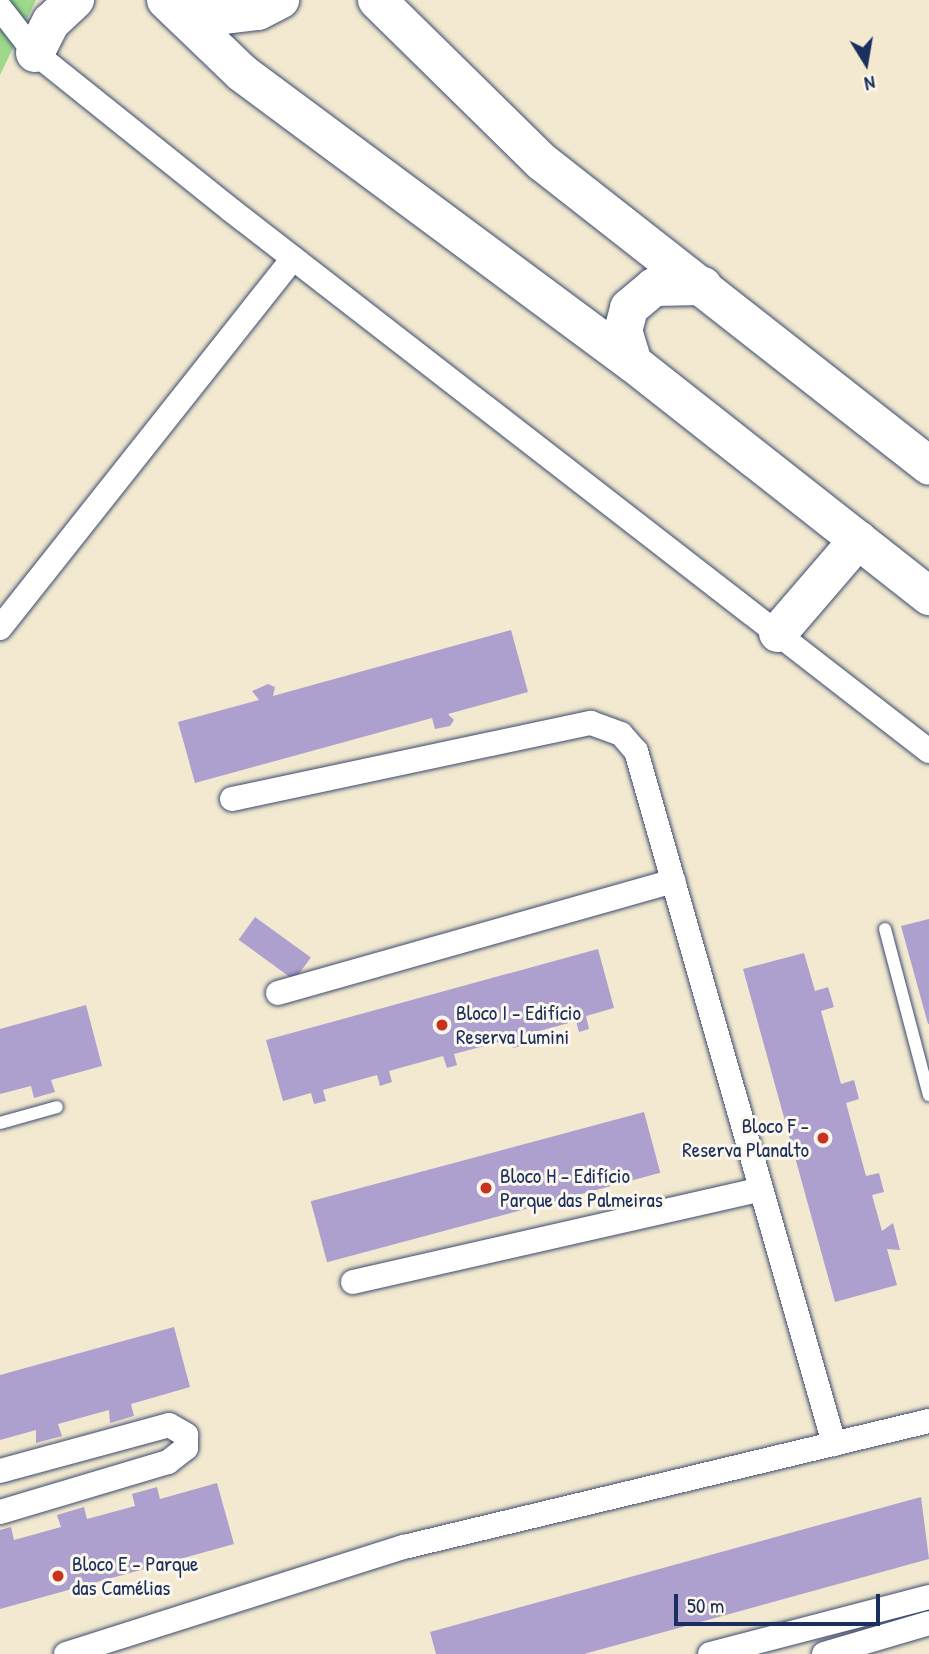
<!DOCTYPE html>
<html>
<head>
<meta charset="utf-8">
<style>
  body { margin:0 }
  #map { position:relative; width:929px; height:1654px; overflow:hidden; background:#f2e9d0; font-family:"Patrick Hand",sans-serif }
  div>[style] { position:absolute }
  .green>* { inset:0; background:#9dd88b }
  .building>* { inset:0; background:#ada0ce; transform-origin:0 0 }
  .roads { filter:drop-shadow(0 0 2px #3b4b6f) drop-shadow(0 0 2px #3b4b6f) }
  .lane>* { height:12px; margin:-6px; padding:0 6px; transform-origin:6px; border-radius:6px; background:#fff }
  .street>* { height:24px; margin:-12px; padding:0 12px; transform-origin:12px; border-radius:12px; background:#fff }
  .primary>* { height:38px; margin:-19px; padding:0 19px; transform-origin:19px; border-radius:19px; background:#fff }
  .dots>* { width:19px; height:19px; translate:-50% -50%; box-sizing:border-box; border:4px solid #fbf7ec; border-radius:50% }
  span { translate:-50% -50%; white-space:nowrap; text-align:center; line-height:1.15; -webkit-text-stroke:6px #fbf7ec; paint-order:stroke }
  .poi-label { font-size:21px; color:#1b2f5e }
  .left { translate:0 -50%; text-align:left }
  .right { translate:-100% -50%; text-align:right }
  .north { position:absolute; left:831px; top:28px; width:70px; height:70px; -webkit-text-stroke:5px #fbf7ec; paint-order:stroke; rotate:169deg; font-size:19px; font-weight:700; line-height:28px; text-align:center; color:#1b2f5e }
  .north::after { content:''; display:block; margin:auto; width:24px; height:32px; background:#1b2f5e; clip-path:polygon(50% 0,100% 100%,50% 72%,0 100%) }
  .scale { position:absolute; left:674px; top:1594px; width:206px; height:32px; box-sizing:border-box; border:4px solid #1b2f5e; border-top:0; padding-left:9px; font-size:21px; line-height:24px; white-space:nowrap; color:#1b2f5e; -webkit-text-stroke:5px #fbf7ec; paint-order:stroke }
</style>
</head>
<body>
<div id="map">
  <div class="green">
    <div style="clip-path:polygon(0 0,36px 0,0 75px)"></div>
  </div>
  <div class="building">
    <div style="clip-path:polygon(511px 630px,528px 692px,448px 714px,454px 720px,450px 726px,435px 729px,432px 718px,195px 783px,178px 722px,259px 700px,252px 691px,268px 684px,275px 687px,273px 696px)"></div>
    <div style="left:255px;top:917px;width:69px;height:28px;rotate:36deg"></div>
    <div style="clip-path:polygon(929px 919px,929px 1024px,928px 1024px,901px 926px)"></div>
    <div style="clip-path:polygon(598px 949px,614px 1008px,586px 1016px,589px 1029px,579px 1032px,576px 1021px,521px 1036px,524px 1045px,513px 1048px,510px 1039px,454px 1054px,457px 1065px,447px 1068px,443px 1056px,389px 1071px,392px 1082px,380px 1086px,377px 1075px,323px 1090px,326px 1101px,314px 1104px,311px 1093px,283px 1101px,266px 1040px)"></div>
    <div style="clip-path:polygon(804px 953px,815px 991px,828px 987px,834px 1007px,821px 1011px,841px 1084px,854px 1080px,859px 1099px,846px 1103px,866px 1176px,879px 1173px,884px 1192px,872px 1195px,882px 1231px,893px 1223px,900px 1250px,887px 1249px,897px 1285px,835px 1302px,743px 969px)"></div>
    <div style="clip-path:polygon(86px 1005px,102px 1066px,51px 1080px,55px 1092px,34px 1098px,31px 1086px,0 1094px,0 1029px)"></div>
    <div style="left:644px;top:1112px;width:63px;height:345px;rotate:75deg"></div>
    <div style="clip-path:polygon(174px 1327px,190px 1387px,131px 1404px,134px 1416px,110px 1423px,109px 1410px,58px 1424px,62px 1436px,36px 1443px,36px 1430px,0 1440px,0 1375px)"></div>
    <div style="clip-path:polygon(217px 1483px,234px 1544px,0 1609px,0 1530px,11px 1527px,14px 1540px,61px 1527px,57px 1515px,84px 1507px,87px 1519px,135px 1506px,132px 1494px,157px 1487px,160px 1499px)"></div>
    <div style="clip-path:polygon(921px 1497px,929px 1559px,584px 1654px,436px 1654px,430px 1632px)"></div>
  </div>
  <div class="roads">
    <div class="lane">
      <div style="left:885px;top:929px;width:172px;rotate:75.2deg"></div>
      <div style="left:0;top:1123px;width:59px;rotate:-15.7deg"></div>
    </div>
    <div class="street">
      <div style="left:0;top:8px;width:57px;rotate:52.1deg"></div>
      <div style="left:35px;top:53px;width:251px;rotate:38.7deg"></div>
      <div style="left:231px;top:210px;width:883px;rotate:37.78deg"></div>
      <div style="left:0;top:628px;width:472px;rotate:-51.6deg"></div>
      <div style="left:232px;top:799px;width:367px;rotate:-12deg"></div>
      <div style="left:591px;top:723px;width:32px;rotate:20deg"></div>
      <div style="left:621px;top:734px;width:23px;rotate:49deg"></div>
      <div style="left:636px;top:751px;width:721px;rotate:74.05deg"></div>
      <div style="left:278px;top:993px;width:411px;rotate:-15.8deg"></div>
      <div style="left:353px;top:1282px;width:418px;rotate:-12.8deg"></div>
      <div style="left:0;top:1471px;width:175px;rotate:-15.2deg"></div>
      <div style="left:169px;top:1425px;width:20px;rotate:30deg"></div>
      <div style="left:186px;top:1435px;width:13px;rotate:90deg"></div>
      <div style="left:186px;top:1448px;width:23px;rotate:142deg"></div>
      <div style="left:168px;top:1462px;width:175px;rotate:163.4deg"></div>
      <div style="left:66px;top:1654px;width:355px;rotate:-17.6deg"></div>
      <div style="left:404px;top:1547px;width:540px;rotate:-13.5deg"></div>
      <div style="left:710px;top:1654px;width:226px;rotate:-14.6deg"></div>
      <div style="left:824px;top:1654px;width:109px;rotate:-16.4deg"></div>
    </div>
    <div class="primary">
      <div style="left:166px;top:0;width:105px;rotate:43.8deg"></div>
      <div style="left:242px;top:73px;width:487px;rotate:36.6deg"></div>
      <div style="left:633px;top:363px;width:377px;rotate:38.2deg"></div>
      <div style="left:173px;top:0;width:24px;rotate:28deg"></div>
      <div style="left:194px;top:11px;width:31px;rotate:7deg"></div>
      <div style="left:225px;top:15px;width:33px;rotate:-7deg"></div>
      <div style="left:258px;top:11px;width:25px;rotate:-27deg"></div>
      <div style="left:377px;top:0;width:231px;rotate:44.5deg"></div>
      <div style="left:542px;top:162px;width:492px;rotate:38.1deg"></div>
      <div style="left:35px;top:53px;width:35px;rotate:-63deg"></div>
      <div style="left:51px;top:22px;width:33px;rotate:-43deg"></div>
      <div style="left:633px;top:363px;width:34px;rotate:-107deg"></div>
      <div style="left:623px;top:331px;width:24px;rotate:-75deg"></div>
      <div style="left:629px;top:308px;width:33px;rotate:-40deg"></div>
      <div style="left:654px;top:287px;width:49px;rotate:-1.2deg"></div>
      <div style="left:778px;top:633px;width:123px;rotate:-49.3deg"></div>
    </div>
  </div>
  <div class="dots">
    <div style="left:442px;top:1025px;background:#c8321e"></div>
    <div style="left:823px;top:1138px;background:#c8321e"></div>
    <div style="left:486px;top:1188px;background:#c8321e"></div>
    <div style="left:58px;top:1576px;background:#c8321e"></div>
  </div>
  <div class="poi-label">
    <span class="left" style="left:456px;top:1025px">Bloco I - Edifício<br>Reserva Lumini</span>
    <span class="right" style="left:809px;top:1138px">Bloco F -<br>Reserva Planalto</span>
    <span class="left" style="left:500px;top:1188px">Bloco H - Edifício<br>Parque das Palmeiras</span>
    <span class="left" style="left:72px;top:1576px">Bloco E - Parque<br>das Camélias</span>
  </div>
  <div class="north">N</div>
  <div class="scale">50 m</div>
</div>
</body>
</html>
